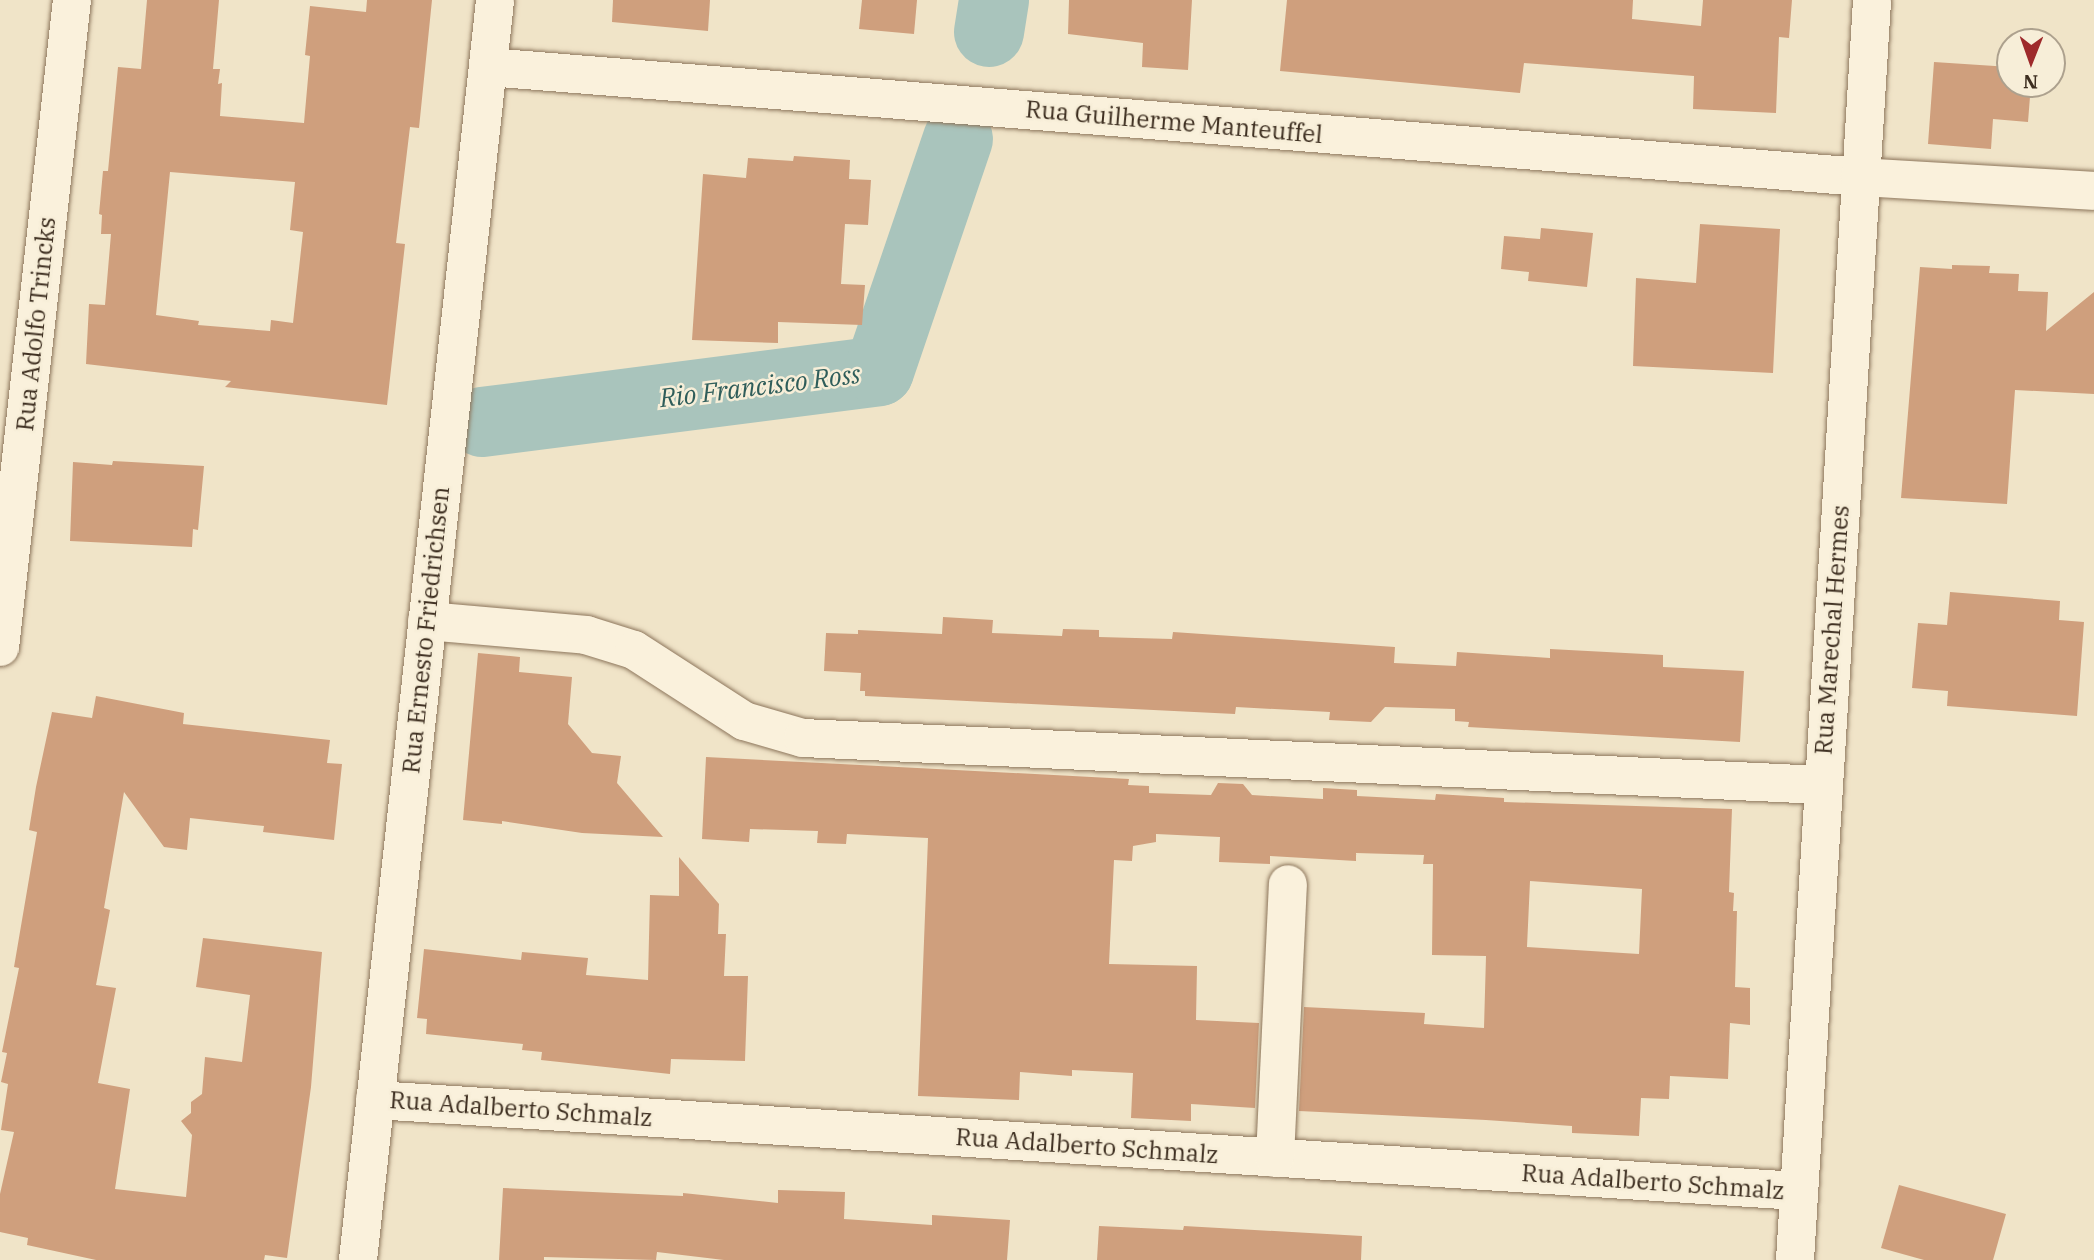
<!DOCTYPE html>
<html>
<head>
<meta charset="utf-8">
<style>
  body { margin:0 }
  #map { position:relative; width:2094px; height:1260px; overflow:hidden; background:#f0e4c8; font-family:"IBM Plex Serif",serif }
  div>[style] { position:absolute }
  .river>* { height:70px; margin:-35px; padding:0 35px; transform-origin:35px; border-radius:35px; background:#a9c4bc }
  .building>* { inset:0; background:#cf9f7d }
  .roads { filter:drop-shadow(0 0 2px #8d765c) drop-shadow(0 0 2px #8d765c) }
  .street>* { height:38px; margin:-19px; padding:0 19px; transform-origin:19px; border-radius:19px; background:#faf1dc }
  .secondary>* { height:38px; margin:-19px; padding:0 19px; transform-origin:19px; border-radius:19px; background:#faf1dc }
  span { translate:-50% -50%; white-space:nowrap; text-align:center; line-height:1.15; -webkit-text-stroke:5px #f7eed8; paint-order:stroke }
  .street-label { font-size:24px; color:#3d2e20 }
  .water-label { font-size:26px; color:#2f5d5a; font-style:italic }
  .north { position:absolute; left:1996px; top:28px; width:70px; height:70px; box-sizing:border-box; background:#f7eed8; border:2px solid #ada18e; border-radius:50%; rotate:181deg; font-size:19px; font-weight:700; line-height:28px; text-align:center; color:#3d2e20 }
  .north::after { content:''; display:block; margin:auto; width:24px; height:32px; background:#9e2a2b; clip-path:polygon(50% 0,100% 100%,50% 72%,0 100%) }
</style>
</head>
<body>
<div id="map">
  <div class="river">
    <div style="left:989px;top:32px;width:32px;rotate:-81deg"></div>
    <div style="left:482px;top:422px;width:400px;rotate:-7.3deg"></div>
    <div style="left:879px;top:371px;width:245px;rotate:-71.2deg"></div>
  </div>
  <div class="building">
    <div style="clip-path:polygon(evenodd,147px 0,219px 0,213px 69px,220px 69px,218px 84px,222px 83px,220px 116px,304px 123px,310px 56px,305px 55px,310px 6px,366px 12px,367px 0,432px 0,419px 128px,410px 127px,396px 243px,405px 244px,387px 405px,225px 387px,231px 381px,86px 364px,89px 304px,105px 305px,111px 234px,101px 234px,102px 215px,99px 214px,103px 171px,108px 171px,118px 67px,141px 69px,147px 0,170px 172px,295px 182px,290px 230px,303px 232px,293px 323px,271px 320px,270px 331px,198px 325px,199px 321px,156px 315px,170px 172px)"></div>
    <div style="clip-path:polygon(613px 0,710px 0,708px 31px,612px 22px)"></div>
    <div style="clip-path:polygon(862px 0,917px 0,914px 34px,859px 29px)"></div>
    <div style="clip-path:polygon(1069px 0,1192px 0,1188px 70px,1142px 67px,1143px 43px,1068px 34px)"></div>
    <div style="clip-path:polygon(1287px 0,1633px 0,1632px 19px,1701px 26px,1703px 0,1792px 0,1789px 38px,1779px 37px,1776px 113px,1693px 109px,1694px 76px,1524px 63px,1520px 93px,1280px 71px)"></div>
    <div style="clip-path:polygon(1934px 62px,2010px 67px,2010px 84px,2031px 84px,2028px 122px,1993px 119px,1991px 149px,1928px 144px)"></div>
    <div style="clip-path:polygon(794px 156px,850px 160px,849px 179px,871px 180px,868px 225px,845px 224px,841px 284px,865px 285px,862px 325px,778px 322px,778px 343px,692px 340px,703px 174px,746px 178px,748px 158px,793px 161px)"></div>
    <div style="clip-path:polygon(1700px 224px,1780px 229px,1773px 373px,1633px 366px,1636px 278px,1696px 283px)"></div>
    <div style="clip-path:polygon(1541px 228px,1593px 233px,1587px 287px,1528px 281px,1529px 272px,1501px 269px,1504px 236px,1540px 239px)"></div>
    <div style="clip-path:polygon(1952px 265px,1990px 266px,1989px 273px,2019px 274px,2018px 291px,2048px 292px,2046px 331px,2094px 292px,2094px 394px,2015px 390px,2007px 504px,1901px 498px,1920px 267px,1952px 269px)"></div>
    <div style="clip-path:polygon(113px 461px,204px 466px,198px 530px,193px 529px,192px 547px,70px 541px,73px 462px,112px 465px)"></div>
    <div style="clip-path:polygon(1950px 592px,2060px 601px,2059px 620px,2084px 622px,2077px 716px,1947px 706px,1948px 691px,1912px 688px,1918px 623px,1947px 625px)"></div>
    <div style="clip-path:polygon(943px 617px,993px 620px,992px 633px,1062px 636px,1063px 629px,1099px 630px,1099px 637px,1172px 639px,1173px 632px,1395px 647px,1394px 663px,1456px 666px,1457px 652px,1550px 658px,1550px 649px,1663px 655px,1663px 667px,1744px 671px,1740px 742px,1468px 727px,1469px 722px,1455px 721px,1455px 709px,1385px 707px,1371px 722px,1329px 720px,1330px 712px,1236px 707px,1235px 714px,865px 696px,865px 691px,860px 691px,861px 673px,824px 671px,826px 633px,858px 634px,858px 630px,942px 634px)"></div>
    <div style="clip-path:polygon(478px 653px,520px 657px,519px 672px,572px 677px,568px 724px,592px 753px,621px 756px,617px 783px,663px 837px,582px 833px,502px 821px,502px 824px,463px 820px)"></div>
    <div style="clip-path:polygon(96px 696px,184px 713px,183px 724px,330px 740px,327px 763px,342px 764px,334px 840px,263px 832px,264px 826px,190px 818px,187px 850px,164px 847px,124px 792px,104px 908px,110px 910px,96px 985px,116px 988px,98px 1083px,130px 1089px,115px 1189px,186px 1197px,192px 1135px,181px 1121px,191px 1113px,191px 1102px,202px 1094px,205px 1057px,242px 1062px,250px 995px,196px 987px,203px 938px,322px 952px,311px 1087px,287px 1258px,265px 1255px,264px 1260px,96px 1260px,27px 1245px,28px 1238px,0 1232px,0 1194px,14px 1132px,1px 1130px,8px 1084px,1px 1082px,7px 1053px,2px 1052px,19px 968px,14px 967px,37px 832px,29px 830px,36px 787px,52px 712px,92px 718px)"></div>
    <div style="clip-path:polygon(evenodd,706px 757px,1129px 779px,1128px 785px,1149px 786px,1149px 793px,1211px 795px,1218px 783px,1243px 784px,1252px 795px,1323px 799px,1323px 788px,1357px 790px,1357px 796px,1435px 800px,1436px 794px,1504px 798px,1504px 802px,1732px 809px,1729px 892px,1734px 893px,1733px 911px,1737px 911px,1735px 987px,1750px 988px,1750px 1025px,1730px 1023px,1728px 1079px,1670px 1076px,1669px 1099px,1641px 1098px,1639px 1136px,1572px 1133px,1572px 1126px,1486px 1120px,1299px 1111px,1304px 1007px,1425px 1013px,1424px 1024px,1484px 1028px,1486px 956px,1432px 955px,1433px 864px,1423px 864px,1424px 855px,1356px 853px,1356px 861px,1270px 856px,1270px 864px,1219px 862px,1220px 837px,1156px 834px,1156px 842px,1133px 846px,1132px 861px,1114px 860px,1109px 964px,1197px 966px,1196px 1020px,1259px 1023px,1255px 1108px,1191px 1104px,1191px 1121px,1131px 1118px,1133px 1073px,1072px 1070px,1072px 1076px,1020px 1072px,1019px 1100px,918px 1096px,928px 838px,847px 834px,846px 844px,817px 843px,818px 831px,750px 829px,749px 842px,702px 839px,706px 757px,1530px 881px,1642px 889px,1639px 954px,1527px 947px,1530px 881px)"></div>
    <div style="clip-path:polygon(679px 857px,719px 904px,718px 934px,726px 934px,724px 976px,748px 976px,745px 1061px,671px 1059px,670px 1074px,541px 1060px,542px 1052px,522px 1050px,523px 1044px,426px 1034px,427px 1019px,417px 1018px,424px 949px,521px 960px,522px 952px,588px 958px,586px 975px,648px 980px,650px 895px,679px 896px)"></div>
    <div style="clip-path:polygon(1899px 1185px,2006px 1214px,1993px 1260px,1924px 1260px,1881px 1248px)"></div>
    <div style="clip-path:polygon(503px 1188px,683px 1196px,683px 1193px,778px 1203px,778px 1190px,845px 1192px,844px 1219px,932px 1225px,932px 1215px,1010px 1220px,1007px 1260px,724px 1260px,657px 1252px,656px 1260px,544px 1257px,544px 1260px,499px 1260px)"></div>
    <div style="clip-path:polygon(1099px 1226px,1183px 1230px,1184px 1226px,1362px 1236px,1361px 1260px,1097px 1260px)"></div>
  </div>
  <div class="roads">
    <div class="street">
      <div style="left:488px;top:67px;width:1376px;rotate:4.58deg"></div>
      <div style="left:1860px;top:177px;width:234px;rotate:3.4deg"></div>
      <div style="left:427px;top:621px;width:160px;rotate:5deg"></div>
      <div style="left:586px;top:635px;width:50px;rotate:17.4deg"></div>
      <div style="left:634px;top:650px;width:131px;rotate:32.8deg"></div>
      <div style="left:744px;top:721px;width:61px;rotate:16.1deg"></div>
      <div style="left:803px;top:738px;width:1020px;rotate:2.64deg"></div>
      <div style="left:0;top:647px;width:651px;rotate:-83.65deg"></div>
      <div style="left:375px;top:1100px;width:1426px;rotate:3.66deg"></div>
      <div style="left:1275px;top:1158px;width:274px;rotate:-87.3deg"></div>
      <div style="left:358px;top:1260px;width:1267px;rotate:-83.79deg"></div>
    </div>
    <div class="secondary">
      <div style="left:1795px;top:1260px;width:1262px;rotate:-86.5deg"></div>
    </div>
  </div>
  <div class="street-label">
    <span style="left:1174px;top:122px;rotate:5deg">Rua Guilherme Manteuffel</span>
    <span style="left:36px;top:324px;rotate:-84deg">Rua Adolfo Trincks</span>
    <span style="left:426px;top:630px;rotate:-84deg">Rua Ernesto Friedrichsen</span>
    <span style="left:1832px;top:630px;rotate:-86deg">Rua Marechal Hermes</span>
    <span style="left:521px;top:1109px;rotate:4deg">Rua Adalberto Schmalz</span>
    <span style="left:1087px;top:1146px;rotate:4deg">Rua Adalberto Schmalz</span>
    <span style="left:1653px;top:1182px;rotate:4deg">Rua Adalberto Schmalz</span>
  </div>
  <div class="water-label">
    <span style="left:760px;top:386px;rotate:-7deg">Rio Francisco Ross</span>
  </div>
  <div class="north">N</div>
</div>
</body>
</html>
